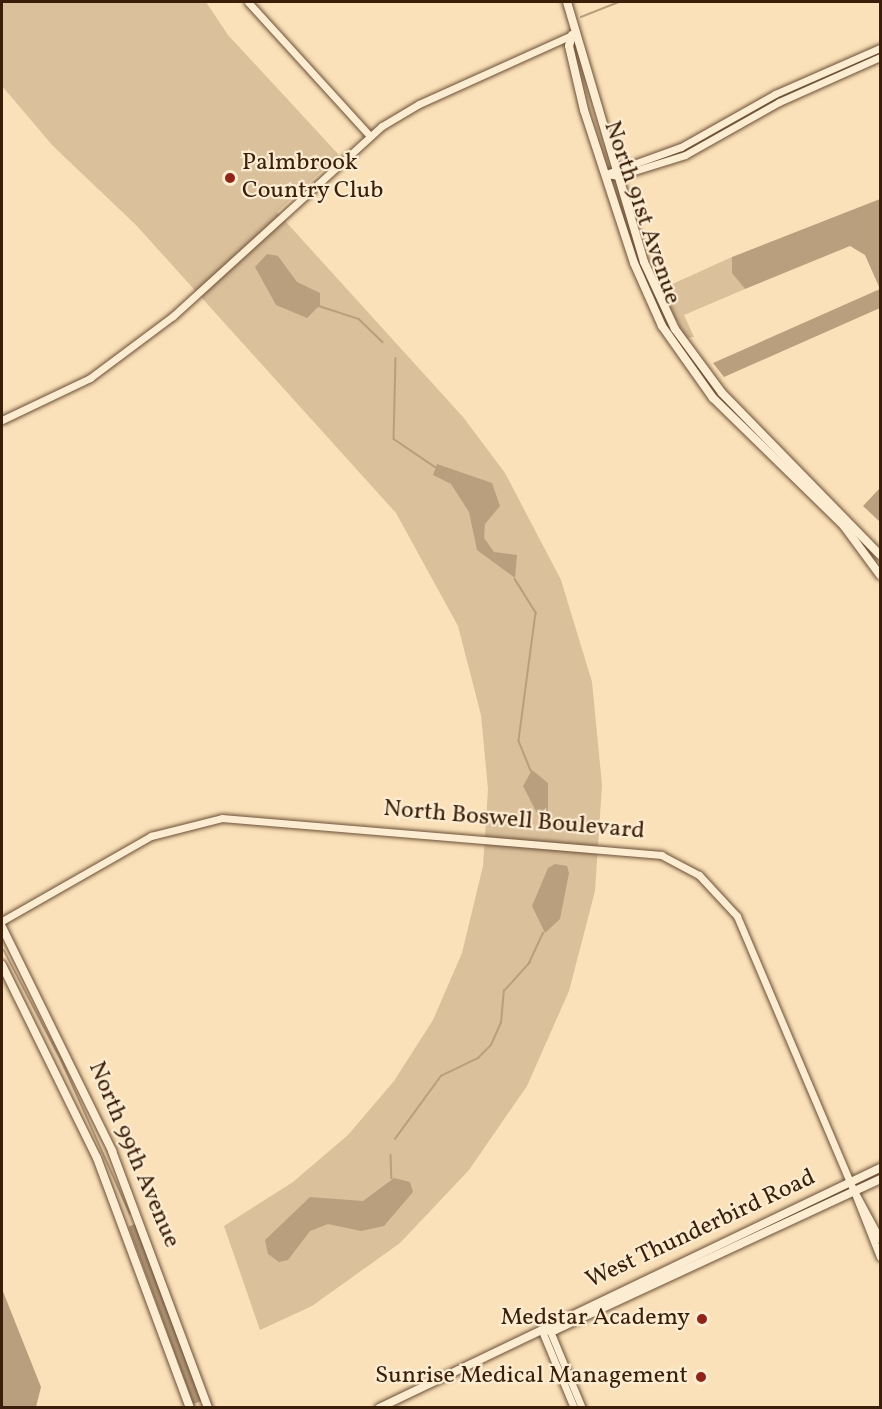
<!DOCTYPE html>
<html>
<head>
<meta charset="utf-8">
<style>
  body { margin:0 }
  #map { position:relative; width:882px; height:1409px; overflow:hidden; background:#fbe1b9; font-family:Vollkorn,serif }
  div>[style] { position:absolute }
  .green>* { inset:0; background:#dac09b }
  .water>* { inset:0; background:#b99f7e; transform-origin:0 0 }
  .stream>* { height:1.5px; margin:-0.75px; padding:0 0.75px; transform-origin:0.75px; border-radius:0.75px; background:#b99f7e }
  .roads { filter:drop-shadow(0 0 2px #6a4f36) drop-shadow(0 0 2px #6a4f36) }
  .tertiary>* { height:7px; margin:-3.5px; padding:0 3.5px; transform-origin:3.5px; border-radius:3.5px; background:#fcecd2 }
  .secondary>* { height:8px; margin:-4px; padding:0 4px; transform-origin:4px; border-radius:4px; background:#fcecd2 }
  .dots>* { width:16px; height:16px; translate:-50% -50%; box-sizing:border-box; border:3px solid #fcecd2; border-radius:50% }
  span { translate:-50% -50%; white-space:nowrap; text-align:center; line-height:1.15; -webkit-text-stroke:4.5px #fcecd2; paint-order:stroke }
  .poi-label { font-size:24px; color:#3a1e0a }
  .left { translate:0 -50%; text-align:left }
  .right { translate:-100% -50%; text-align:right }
  .street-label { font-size:24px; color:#3a1e0a }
  .frame { position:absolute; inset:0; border:3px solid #3a1e0a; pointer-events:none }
</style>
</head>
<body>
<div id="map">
  <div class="green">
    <div style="clip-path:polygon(2px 2px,206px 2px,228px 35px,339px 155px,277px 212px,463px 417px,505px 473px,561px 580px,592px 682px,602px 785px,595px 891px,569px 991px,527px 1086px,469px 1170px,400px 1243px,312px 1306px,260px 1330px,224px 1226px,293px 1182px,348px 1135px,394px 1081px,433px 1020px,462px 953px,483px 866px,488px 789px,481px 715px,458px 626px,396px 513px,136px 225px,53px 146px,2px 86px)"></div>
    <div style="clip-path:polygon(732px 257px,733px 273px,745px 289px,684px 315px,694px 337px,686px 338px,659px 290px)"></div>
  </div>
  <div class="water">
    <div style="clip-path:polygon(880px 199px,880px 308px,724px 377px,713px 363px,880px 289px,865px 255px,850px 246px,745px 289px,732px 273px,732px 257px)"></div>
    <div style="clip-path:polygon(267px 254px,278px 256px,297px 282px,320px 293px,320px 305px,307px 318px,276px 305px,255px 267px)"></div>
    <div style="clip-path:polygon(437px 464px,492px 483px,500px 506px,485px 524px,484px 538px,494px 552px,517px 555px,515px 578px,477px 550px,469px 512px,451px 484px,433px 475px)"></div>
    <div style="clip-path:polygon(880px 488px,880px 522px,863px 506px)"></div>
    <div style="clip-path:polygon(532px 770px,548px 783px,548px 821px,540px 819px,523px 786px)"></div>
    <div style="clip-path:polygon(555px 864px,567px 866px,569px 873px,560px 919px,545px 933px,532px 906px,548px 868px)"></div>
    <div style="clip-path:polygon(394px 1178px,410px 1182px,413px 1192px,384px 1226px,361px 1231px,328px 1224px,310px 1231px,288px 1260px,279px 1262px,268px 1254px,265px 1240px,310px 1197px,363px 1201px)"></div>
    <div style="left:138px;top:1223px;width:189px;height:10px;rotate:70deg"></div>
    <div style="clip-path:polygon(2px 1289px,41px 1387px,36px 1407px,2px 1407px)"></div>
  </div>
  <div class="stream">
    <div style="left:581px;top:17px;width:41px;rotate:-21.5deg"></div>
    <div style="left:319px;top:306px;width:42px;rotate:18deg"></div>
    <div style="left:359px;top:319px;width:33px;rotate:44deg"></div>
    <div style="left:396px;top:358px;width:81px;rotate:91.4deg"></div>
    <div style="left:394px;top:439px;width:50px;rotate:34.3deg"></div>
    <div style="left:515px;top:579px;width:40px;rotate:58deg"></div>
    <div style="left:536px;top:613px;width:129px;rotate:97.6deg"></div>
    <div style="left:519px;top:741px;width:32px;rotate:68deg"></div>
    <div style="left:4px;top:950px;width:125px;rotate:62.4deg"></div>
    <div style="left:62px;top:1061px;width:167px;rotate:65.9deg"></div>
    <div style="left:395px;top:1139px;width:78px;rotate:-53.9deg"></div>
    <div style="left:441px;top:1076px;width:41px;rotate:-25.9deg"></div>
    <div style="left:478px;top:1058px;width:18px;rotate:-45deg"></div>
    <div style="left:491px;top:1045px;width:24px;rotate:-66deg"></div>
    <div style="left:501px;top:1023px;width:32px;rotate:-85deg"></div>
    <div style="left:504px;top:991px;width:38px;rotate:-48deg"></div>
    <div style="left:529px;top:963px;width:33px;rotate:-65deg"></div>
    <div style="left:391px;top:1155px;width:23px;rotate:88deg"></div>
  </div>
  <div class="roads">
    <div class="tertiary">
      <div style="left:248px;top:2px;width:181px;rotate:47.7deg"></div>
      <div style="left:606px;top:174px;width:80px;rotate:-19.8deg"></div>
      <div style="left:681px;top:147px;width:108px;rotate:-29.4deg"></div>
      <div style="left:775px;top:94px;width:115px;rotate:-23.7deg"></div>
      <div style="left:606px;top:174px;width:12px;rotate:9deg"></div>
      <div style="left:618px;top:176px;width:70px;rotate:-17.4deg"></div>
      <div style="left:685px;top:155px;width:108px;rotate:-29.4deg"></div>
      <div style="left:779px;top:102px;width:111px;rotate:-24deg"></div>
      <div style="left:2px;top:420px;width:98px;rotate:-25.5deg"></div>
      <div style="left:90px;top:378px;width:104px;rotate:-36.8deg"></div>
      <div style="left:173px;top:316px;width:282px;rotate:-42.3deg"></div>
      <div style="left:382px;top:126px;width:43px;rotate:-30.7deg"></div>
      <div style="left:419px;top:104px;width:168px;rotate:-24.3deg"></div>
      <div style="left:2px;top:921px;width:172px;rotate:-29.7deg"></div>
      <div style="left:151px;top:836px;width:73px;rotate:-14.2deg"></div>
      <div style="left:222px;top:818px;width:441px;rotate:4.8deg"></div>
      <div style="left:661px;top:855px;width:43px;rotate:27.8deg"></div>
      <div style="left:699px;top:875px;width:56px;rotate:47.2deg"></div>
      <div style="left:737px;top:916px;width:299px;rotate:67deg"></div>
      <div style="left:854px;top:1191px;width:55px;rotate:61.6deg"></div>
      <div style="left:854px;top:1191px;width:71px;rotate:68.5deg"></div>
      <div style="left:548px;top:1326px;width:89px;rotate:67.5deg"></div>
      <div style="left:542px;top:1331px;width:83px;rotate:67.4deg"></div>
    </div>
    <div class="secondary">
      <div style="left:567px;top:2px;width:271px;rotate:73.5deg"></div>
      <div style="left:644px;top:262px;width:74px;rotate:65.2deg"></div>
      <div style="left:675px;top:329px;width:79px;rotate:53.7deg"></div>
      <div style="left:722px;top:393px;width:226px;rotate:45.7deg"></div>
      <div style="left:572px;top:35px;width:11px;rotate:105deg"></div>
      <div style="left:569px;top:46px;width:66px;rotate:76.8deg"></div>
      <div style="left:584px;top:110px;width:161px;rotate:71.9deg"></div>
      <div style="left:634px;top:263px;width:69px;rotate:66deg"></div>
      <div style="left:662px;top:326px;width:88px;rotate:54.7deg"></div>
      <div style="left:713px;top:398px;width:183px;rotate:44.3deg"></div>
      <div style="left:844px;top:526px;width:61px;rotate:53.7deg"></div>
      <div style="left:2px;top:927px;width:250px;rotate:63.8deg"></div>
      <div style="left:112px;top:1151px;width:274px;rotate:69.5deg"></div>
      <div style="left:2px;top:965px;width:215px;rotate:63.8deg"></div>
      <div style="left:97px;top:1158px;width:267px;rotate:69.6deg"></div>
      <div style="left:542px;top:1331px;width:13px;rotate:-4deg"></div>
      <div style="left:555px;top:1330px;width:358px;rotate:-24.9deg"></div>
      <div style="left:379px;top:1408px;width:556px;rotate:-25.6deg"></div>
    </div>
  </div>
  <div class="dots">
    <div style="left:230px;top:178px;background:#8f2418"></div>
    <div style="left:702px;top:1319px;background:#8f2418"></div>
    <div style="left:701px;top:1377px;background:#8f2418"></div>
  </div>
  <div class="poi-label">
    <span class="left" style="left:242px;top:178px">Palmbrook<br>Country Club</span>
    <span class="right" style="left:690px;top:1319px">Medstar Academy</span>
    <span class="right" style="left:688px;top:1377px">Sunrise Medical Management</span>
  </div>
  <div class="street-label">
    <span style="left:641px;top:213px;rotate:71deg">North 91st Avenue</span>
    <span style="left:514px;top:821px;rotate:5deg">North Boswell Boulevard</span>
    <span style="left:133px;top:1155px;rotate:67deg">North 99th Avenue</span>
    <span style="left:701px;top:1230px;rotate:-25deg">West Thunderbird Road</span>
  </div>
  <div class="frame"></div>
</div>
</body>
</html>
